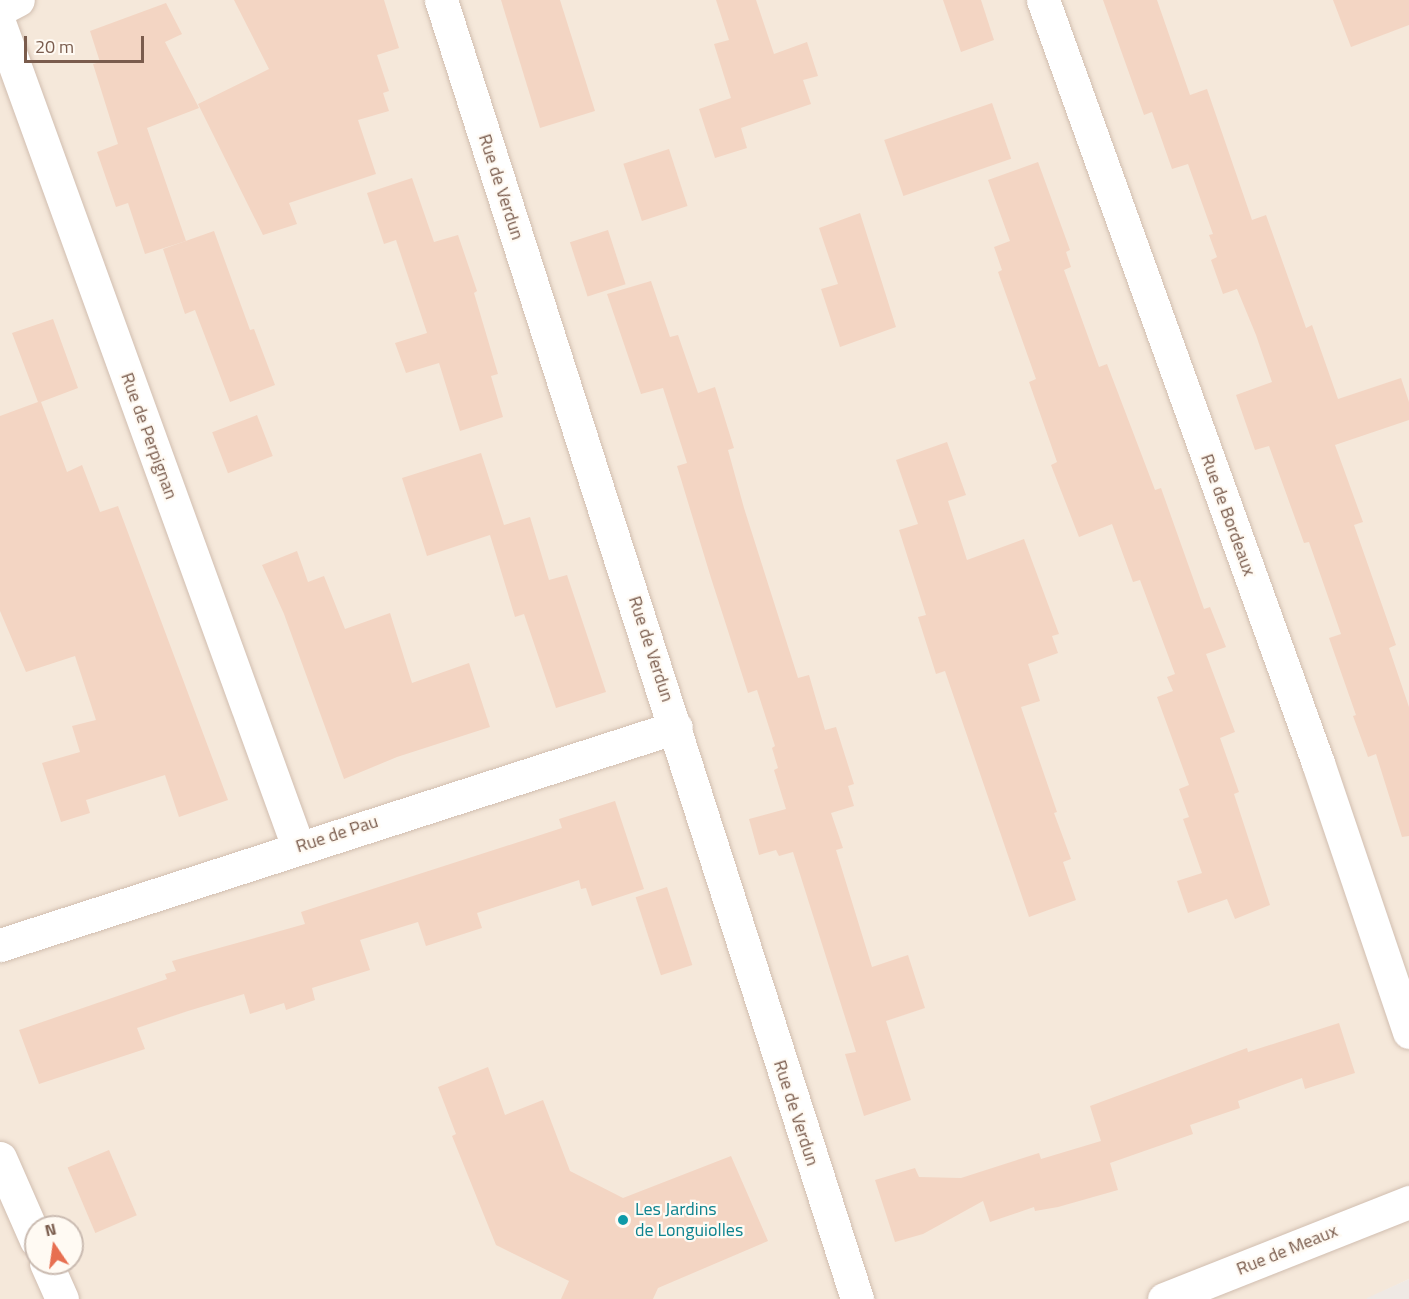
<!DOCTYPE html>
<html>
<head>
<meta charset="utf-8">
<style>
  body { margin:0 }
  #map { position:relative; width:1409px; height:1299px; overflow:hidden; background:#fdf6ec; font-family:"Titillium Web",sans-serif }
  div>[style] { position:absolute }
  .residential>* { inset:0; background:#f5e8da }
  .industrial>* { inset:0; background:#efe9e4 }
  .building>* { inset:0; background:#f3d5c3; transform-origin:0 0 }
  .roads { filter:drop-shadow(0 0 2px #d1beb0) drop-shadow(0 0 2px #d1beb0) }
  .minor>* { height:33px; margin:-16.5px; padding:0 16.5px; transform-origin:16.5px; border-radius:16.5px; background:#fff }
  .secondary>* { height:33px; margin:-16.5px; padding:0 16.5px; transform-origin:16.5px; border-radius:16.5px; background:#fff }
  .dots>* { width:16px; height:16px; translate:-50% -50%; box-sizing:border-box; border:3px solid #fffaf3; border-radius:50% }
  span { translate:-50% -50%; white-space:nowrap; text-align:center; line-height:1.15; -webkit-text-stroke:4.5px #fffaf3; paint-order:stroke }
  .street-label { font-size:18px; color:#7a5c4d }
  .culture-label { font-size:18px; color:#0d838f }
  .left { translate:0 -50%; text-align:left }
  .north { position:absolute; left:24px; top:1215px; width:60px; height:60px; box-sizing:border-box; background:#fffaf3; border:2px solid #cabbb1; border-radius:50%; rotate:347deg; font-size:16px; font-weight:700; line-height:24px; text-align:center; color:#7a5c4d }
  .north::after { content:''; display:block; margin:auto; width:21px; height:27px; background:#e76f51; clip-path:polygon(50% 0,100% 100%,50% 72%,0 100%) }
  .scale { position:absolute; left:24px; top:36px; width:120px; height:27px; box-sizing:border-box; border:3px solid #7a5c4d; border-top:0; padding-left:8px; font-size:18px; line-height:21px; white-space:nowrap; color:#7a5c4d; -webkit-text-stroke:4px #fffaf3; paint-order:stroke }
</style>
</head>
<body>
<div id="map">
  <div class="residential">
    <div style="clip-path:polygon(evenodd,0 0,1409px 0,1409px 1279px,1367px 1299px,0 1299px,0 0,36px 1227px,72px 1227px,72px 1263px,36px 1263px,36px 1227px)"></div>
  </div>
  <div class="industrial">
    <div style="clip-path:polygon(1409px 1279px,1409px 1299px,1367px 1299px,1367px 1298px)"></div>
  </div>
  <div class="building">
    <div style="clip-path:polygon(234px 0,384px 0,399px 48px,377px 55px,389px 91px,383px 93px,389px 111px,358px 120px,376px 174px,289px 203px,297px 224px,263px 235px,198px 104px,269px 69px)"></div>
    <div style="clip-path:polygon(501px 0,560px 0,595px 111px,540px 128px)"></div>
    <div style="clip-path:polygon(716px 0,756px 0,774px 54px,807px 42px,818px 76px,803px 80px,811px 104px,741px 128px,747px 148px,715px 158px,699px 109px,731px 98px,714px 44px,729px 40px)"></div>
    <div style="clip-path:polygon(943px 0,981px 0,994px 40px,961px 52px)"></div>
    <div style="clip-path:polygon(1103px 0,1157px 0,1190px 95px,1207px 89px,1252px 220px,1266px 215px,1306px 328px,1312px 325px,1338px 399px,1401px 378px,1409px 402px,1409px 420px,1335px 445px,1363px 522px,1354px 525px,1396px 645px,1389px 648px,1409px 707px,1409px 836px,1402px 837px,1376px 754px,1368px 757px,1353px 716px,1356px 715px,1329px 638px,1341px 634px,1309px 542px,1304px 543px,1269px 446px,1255px 450px,1236px 395px,1272px 382px,1256px 335px,1237px 289px,1223px 294px,1211px 260px,1217px 257px,1209px 235px,1213px 234px,1188px 164px,1172px 169px,1152px 112px,1144px 115px)"></div>
    <div style="clip-path:polygon(1333px 0,1409px 0,1409px 25px,1351px 47px)"></div>
    <div style="clip-path:polygon(166px 3px,182px 34px,165px 42px,199px 108px,147px 128px,186px 241px,145px 254px,128px 203px,116px 207px,97px 152px,118px 144px,93px 64px,100px 62px,90px 31px)"></div>
    <div style="left:992px;top:103px;width:59px;height:114px;rotate:71deg"></div>
    <div style="left:669px;top:149px;width:60px;height:48px;rotate:72deg"></div>
    <div style="clip-path:polygon(1038px 162px,1070px 250px,1066px 252px,1071px 267px,1064px 270px,1099px 367px,1107px 364px,1155px 490px,1161px 488px,1204px 609px,1210px 607px,1226px 647px,1206px 654px,1235px 732px,1220px 738px,1239px 792px,1234px 794px,1270px 905px,1235px 919px,1227px 899px,1188px 913px,1177px 881px,1202px 873px,1183px 819px,1189px 817px,1179px 789px,1189px 785px,1157px 697px,1173px 691px,1167px 677px,1175px 674px,1140px 580px,1133px 582px,1112px 524px,1079px 537px,1051px 465px,1057px 462px,1029px 382px,1036px 379px,998px 272px,1002px 270px,994px 247px,1010px 241px,988px 180px)"></div>
    <div style="clip-path:polygon(412px 178px,434px 242px,458px 235px,477px 291px,474px 293px,498px 374px,491px 376px,503px 417px,460px 431px,439px 363px,406px 373px,395px 343px,427px 333px,396px 240px,384px 244px,367px 193px)"></div>
    <div style="clip-path:polygon(860px 213px,896px 327px,840px 347px,821px 289px,838px 284px,819px 228px)"></div>
    <div style="left:608px;top:230px;width:57px;height:40px;rotate:72deg"></div>
    <div style="clip-path:polygon(214px 231px,250px 330px,254px 329px,275px 385px,230px 402px,195px 310px,185px 314px,163px 249px)"></div>
    <div style="clip-path:polygon(651px 281px,670px 337px,678px 335px,698px 393px,715px 387px,734px 448px,728px 450px,744px 508px,798px 678px,809px 675px,825px 730px,836px 727px,854px 784px,848px 786px,854px 806px,831px 813px,843px 848px,836px 850px,872px 967px,908px 955px,925px 1008px,886px 1021px,911px 1100px,864px 1116px,845px 1054px,856px 1052px,793px 852px,779px 856px,776px 850px,759px 855px,749px 819px,786px 809px,774px 770px,778px 768px,772px 748px,775px 746px,757px 690px,748px 693px,711px 578px,677px 466px,687px 463px,663px 388px,641px 394px,607px 294px)"></div>
    <div style="clip-path:polygon(53px 319px,78px 388px,41px 402px,67px 472px,82px 465px,100px 512px,118px 506px,228px 800px,179px 817px,165px 775px,86px 800px,90px 813px,61px 822px,42px 763px,80px 752px,72px 726px,96px 720px,75px 656px,26px 672px,0 611px,0 416px,38px 402px,12px 333px)"></div>
    <div style="left:257px;top:415px;width:44px;height:48px;rotate:69deg"></div>
    <div style="clip-path:polygon(947px 442px,966px 495px,948px 501px,967px 560px,1024px 539px,1059px 634px,1052px 636px,1058px 653px,1028px 664px,1040px 701px,1021px 707px,1057px 812px,1054px 813px,1071px 859px,1063px 862px,1076px 900px,1029px 917px,945px 671px,936px 674px,918px 617px,926px 615px,899px 530px,918px 524px,896px 460px)"></div>
    <div style="clip-path:polygon(481px 453px,504px 525px,530px 517px,549px 580px,567px 575px,606px 692px,556px 708px,524px 614px,515px 617px,490px 535px,427px 556px,402px 478px)"></div>
    <div style="clip-path:polygon(297px 551px,308px 582px,324px 576px,345px 629px,390px 613px,412px 683px,469px 663px,490px 727px,397px 757px,344px 779px,284px 614px,262px 565px)"></div>
    <div style="clip-path:polygon(615px 801px,644px 889px,592px 906px,586px 888px,581px 889px,579px 880px,477px 913px,482px 928px,426px 946px,418px 922px,360px 940px,370px 970px,312px 988px,315px 1000px,286px 1010px,284px 1003px,250px 1014px,244px 994px,188px 1011px,137px 1028px,145px 1049px,39px 1084px,19px 1030px,167px 979px,165px 974px,176px 971px,172px 961px,305px 924px,301px 912px,562px 828px,559px 819px)"></div>
    <div style="left:667px;top:887px;width:82px;height:33px;rotate:72deg"></div>
    <div style="clip-path:polygon(1339px 1023px,1355px 1073px,1305px 1089px,1302px 1078px,1238px 1101px,1240px 1108px,1190px 1125px,1193px 1134px,1110px 1163px,1118px 1190px,1058px 1207px,1035px 1211px,1034px 1207px,990px 1222px,983px 1201px,923px 1234px,895px 1242px,875px 1180px,915px 1168px,919px 1177px,961px 1178px,1039px 1153px,1041px 1159px,1101px 1141px,1090px 1106px,1247px 1048px,1248px 1052px)"></div>
    <div style="clip-path:polygon(488px 1067px,505px 1115px,543px 1100px,570px 1171px,623px 1198px,731px 1156px,768px 1241px,658px 1288px,653px 1299px,561px 1299px,569px 1281px,496px 1245px,452px 1136px,456px 1134px,438px 1087px)"></div>
    <div style="left:109px;top:1150px;width:71px;height:45px;rotate:67deg"></div>
  </div>
  <div class="roads">
    <div class="minor">
      <div style="left:441px;top:0;width:1364px;rotate:72.24deg"></div>
      <div style="left:1043px;top:0;width:811px;rotate:70.18deg"></div>
      <div style="left:1318px;top:763px;width:284px;rotate:71.3deg"></div>
      <div style="left:0;top:9px;width:20px;rotate:-27deg"></div>
      <div style="left:0;top:25px;width:874px;rotate:70.07deg"></div>
      <div style="left:0;top:945px;width:710px;rotate:-17.87deg"></div>
      <div style="left:0;top:1158px;width:90px;rotate:66.3deg"></div>
      <div style="left:46px;top:1263px;width:39px;rotate:66deg"></div>
    </div>
    <div class="secondary">
      <div style="left:1164px;top:1299px;width:264px;rotate:-21.6deg"></div>
    </div>
  </div>
  <div class="dots">
    <div style="left:623px;top:1220px;background:#0f9aa8"></div>
  </div>
  <div class="street-label">
    <span style="left:501px;top:187px;rotate:72deg">Rue de Verdun</span>
    <span style="left:149px;top:436px;rotate:70deg">Rue de Perpignan</span>
    <span style="left:1228px;top:515px;rotate:70deg">Rue de Bordeaux</span>
    <span style="left:651px;top:649px;rotate:72deg">Rue de Verdun</span>
    <span style="left:337px;top:834px;rotate:-18deg">Rue de Pau</span>
    <span style="left:796px;top:1113px;rotate:72deg">Rue de Verdun</span>
    <span style="left:1287px;top:1250px;rotate:-22deg">Rue de Meaux</span>
  </div>
  <div class="culture-label">
    <span class="left" style="left:635px;top:1220px">Les Jardins<br>de Longuiolles</span>
  </div>
  <div class="north">N</div>
  <div class="scale">20 m</div>
</div>
</body>
</html>
